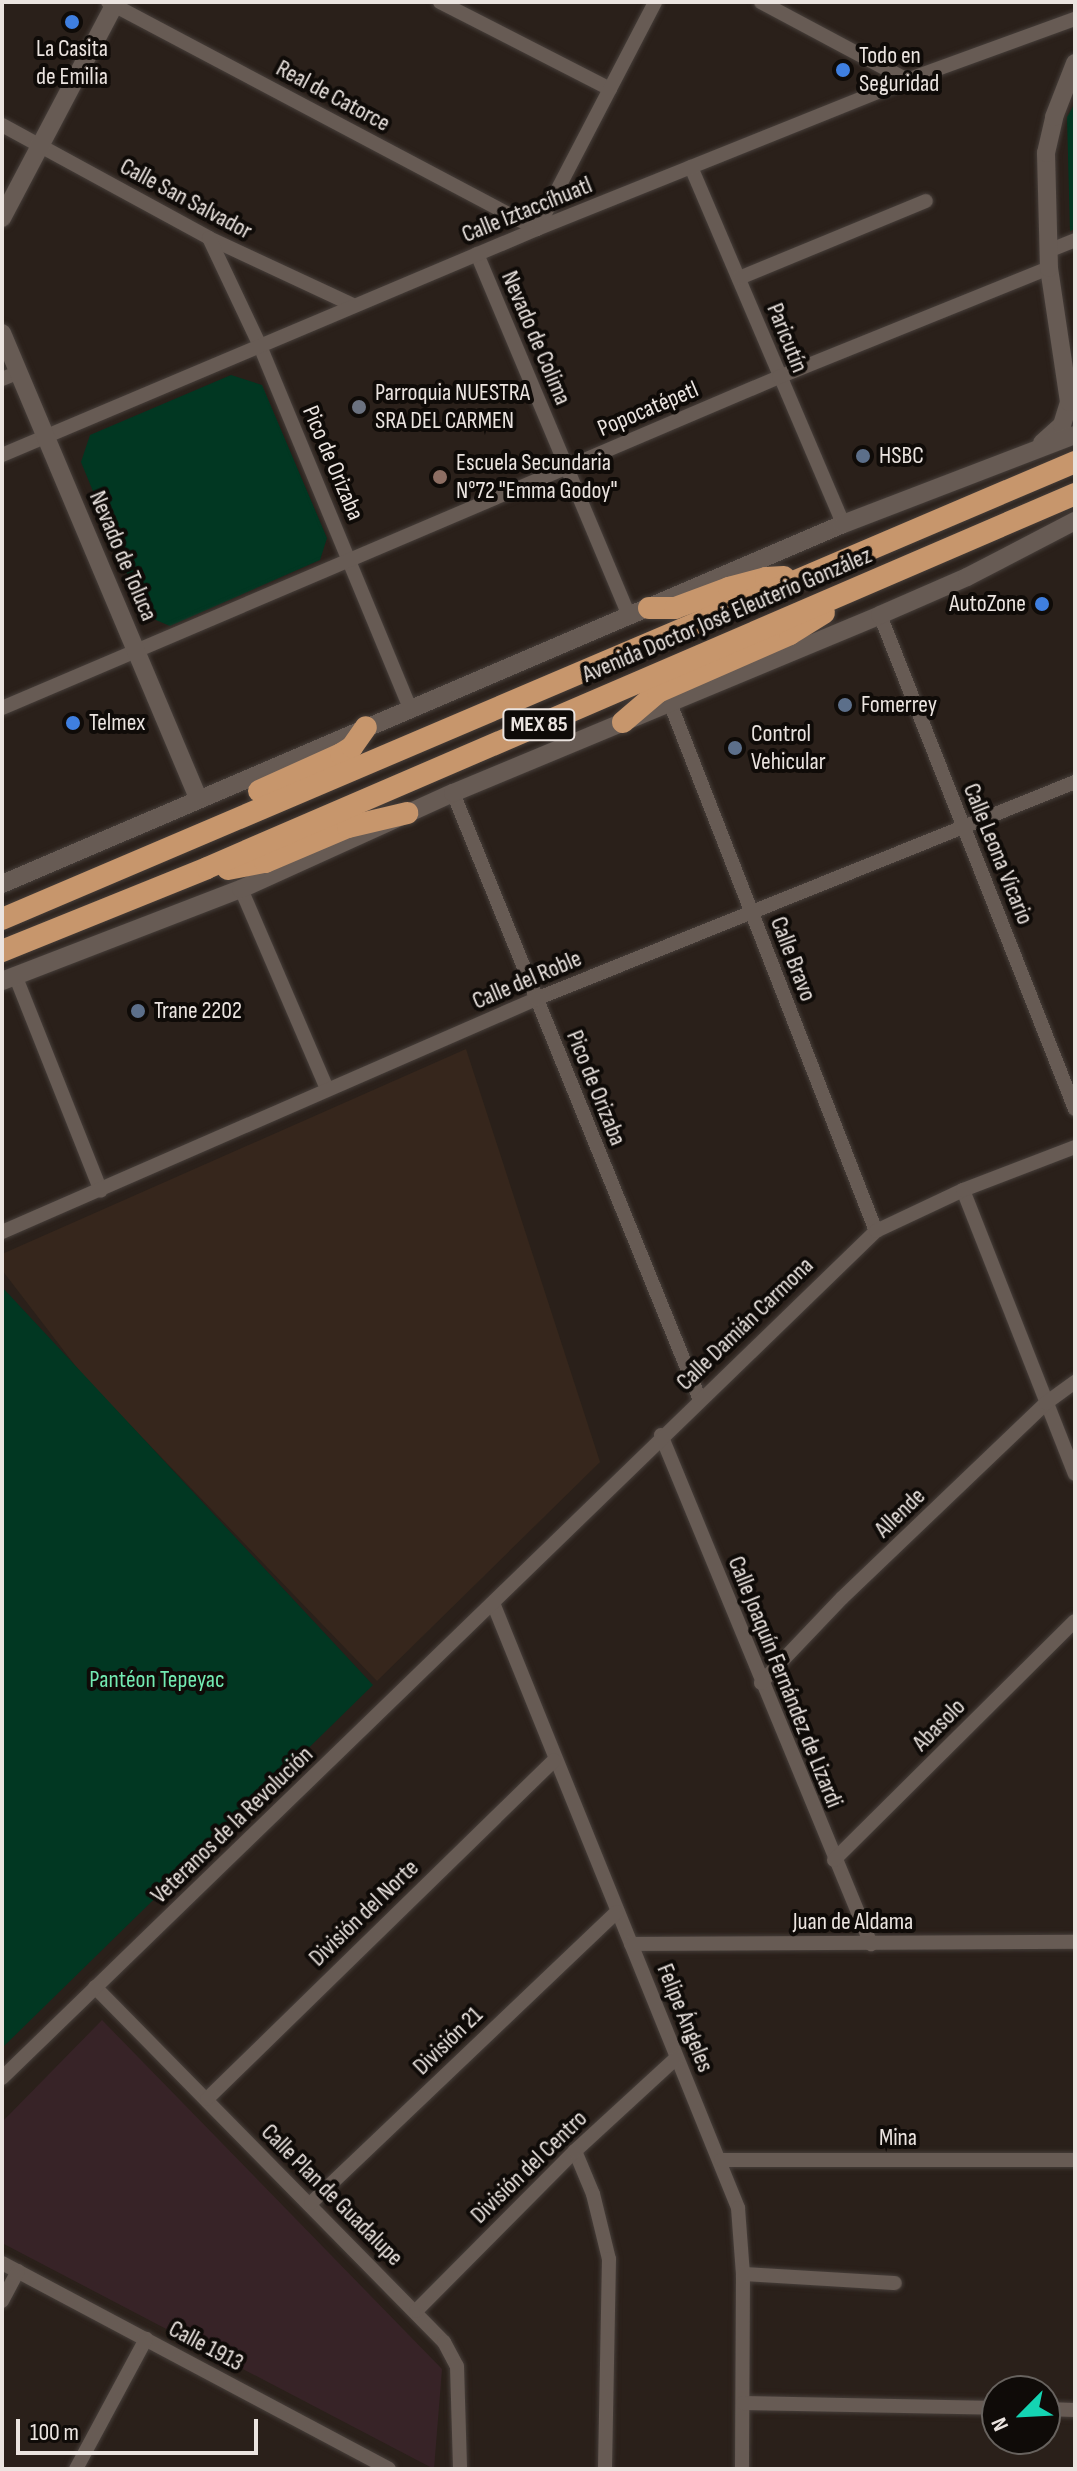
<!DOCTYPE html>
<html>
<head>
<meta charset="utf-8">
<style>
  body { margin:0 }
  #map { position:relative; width:1077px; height:2471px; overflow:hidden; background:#2a201a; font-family:"Sofia Sans Condensed",sans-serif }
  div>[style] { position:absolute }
  .built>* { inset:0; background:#36261c }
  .education>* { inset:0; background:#372327 }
  .green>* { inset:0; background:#013722 }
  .roads { filter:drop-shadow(0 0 2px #463e3a) drop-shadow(0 0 2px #463e3a) }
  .minor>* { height:14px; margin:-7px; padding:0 7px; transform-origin:7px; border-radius:7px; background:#675b54 }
  .tertiary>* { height:18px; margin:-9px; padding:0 9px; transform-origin:9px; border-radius:9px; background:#675b54 }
  .trunk>* { height:22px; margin:-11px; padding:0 11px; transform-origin:11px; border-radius:11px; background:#c7966c }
  .dots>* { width:22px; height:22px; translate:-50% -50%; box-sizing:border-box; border:4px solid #0f0b08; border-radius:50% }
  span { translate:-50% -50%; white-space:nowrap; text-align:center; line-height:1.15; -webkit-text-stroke:8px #0f0b08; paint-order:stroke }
  .shield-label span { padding:2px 6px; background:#0f0b08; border:2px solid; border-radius:6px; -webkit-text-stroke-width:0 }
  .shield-label { font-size:22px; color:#ebe4e0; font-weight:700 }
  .poi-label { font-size:24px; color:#ebe4e0 }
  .left { translate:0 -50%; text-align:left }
  .right { translate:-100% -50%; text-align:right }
  .street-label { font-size:24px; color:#ebe4e0 }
  .park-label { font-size:24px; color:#73ebb2 }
  .frame { position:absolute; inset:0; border:4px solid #ebe4e0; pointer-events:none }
  .north { position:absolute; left:981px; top:2375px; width:80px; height:80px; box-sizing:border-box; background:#0f0b08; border:2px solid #67625e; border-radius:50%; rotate:246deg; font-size:22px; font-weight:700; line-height:32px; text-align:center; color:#ebe4e0 }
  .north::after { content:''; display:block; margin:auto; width:28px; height:36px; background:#14d5b3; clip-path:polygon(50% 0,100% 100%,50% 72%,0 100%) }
  .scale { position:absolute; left:16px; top:2419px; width:242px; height:36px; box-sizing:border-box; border:4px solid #ebe4e0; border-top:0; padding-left:10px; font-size:24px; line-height:28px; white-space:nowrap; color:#ebe4e0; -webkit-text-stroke:6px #0f0b08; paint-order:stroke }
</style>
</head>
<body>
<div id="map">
  <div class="built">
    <div style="clip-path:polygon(466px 1049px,600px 1462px,377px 1681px,84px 1377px,2px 1270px,2px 1254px)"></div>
  </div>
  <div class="education">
    <div style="clip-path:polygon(102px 2020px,442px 2369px,434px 2469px,2px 2243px,2px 2122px)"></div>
  </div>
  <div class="green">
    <div style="clip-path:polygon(1075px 103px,1075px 229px,1070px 231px,1067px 117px)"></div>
    <div style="clip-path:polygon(231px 375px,262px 385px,327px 538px,320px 560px,170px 626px,144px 615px,81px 462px,90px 435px)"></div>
    <div style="clip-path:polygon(2px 1287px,373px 1685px,2px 2048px)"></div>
  </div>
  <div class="roads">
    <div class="minor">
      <div style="left:108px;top:2px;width:485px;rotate:27.9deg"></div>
      <div style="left:440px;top:2px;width:191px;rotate:27.1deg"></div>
      <div style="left:761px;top:2px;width:166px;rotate:28.1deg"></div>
      <div style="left:2px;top:125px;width:236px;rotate:28.6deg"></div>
      <div style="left:209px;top:238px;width:159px;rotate:25deg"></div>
      <div style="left:691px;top:167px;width:388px;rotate:66.9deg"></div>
      <div style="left:537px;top:229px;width:256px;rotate:-62.5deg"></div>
      <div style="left:209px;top:238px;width:119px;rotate:64.7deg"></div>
      <div style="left:260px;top:346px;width:392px;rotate:67.5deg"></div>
      <div style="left:1048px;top:251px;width:29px;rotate:-22deg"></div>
      <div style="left:477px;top:254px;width:393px;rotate:67.2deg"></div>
      <div style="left:739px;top:278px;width:202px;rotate:-22.4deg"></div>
      <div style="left:2px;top:379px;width:18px;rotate:-22deg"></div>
      <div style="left:2px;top:455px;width:581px;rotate:-22.9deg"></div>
      <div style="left:537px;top:229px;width:399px;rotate:-21.9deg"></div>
      <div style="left:907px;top:80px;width:179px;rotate:-20deg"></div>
      <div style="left:880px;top:615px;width:531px;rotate:68.46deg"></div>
      <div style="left:670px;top:703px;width:567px;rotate:68.69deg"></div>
      <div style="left:2px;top:708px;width:845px;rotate:-23.07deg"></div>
      <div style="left:779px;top:377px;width:291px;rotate:-22deg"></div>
      <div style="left:453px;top:793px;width:655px;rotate:67.86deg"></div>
      <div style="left:241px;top:889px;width:218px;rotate:66.7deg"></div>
      <div style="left:15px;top:975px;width:232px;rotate:68.3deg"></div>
      <div style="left:963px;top:1190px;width:305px;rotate:68.5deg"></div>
      <div style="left:2px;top:1232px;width:583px;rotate:-23.57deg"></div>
      <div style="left:536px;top:999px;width:581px;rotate:-21.93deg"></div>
      <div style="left:661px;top:1435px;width:551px;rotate:67.58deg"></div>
      <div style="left:493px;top:1603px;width:653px;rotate:67.95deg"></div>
      <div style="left:738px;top:2208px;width:66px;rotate:85.7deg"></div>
      <div style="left:743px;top:2274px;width:195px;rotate:90.3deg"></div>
      <div style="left:761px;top:1683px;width:117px;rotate:-46.4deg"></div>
      <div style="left:842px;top:1598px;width:282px;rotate:-43.7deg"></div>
      <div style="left:1046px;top:1403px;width:36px;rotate:-36deg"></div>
      <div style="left:834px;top:1860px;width:339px;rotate:-44.8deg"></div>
      <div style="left:631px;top:1944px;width:444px;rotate:-0.3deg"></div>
      <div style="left:95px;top:1987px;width:498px;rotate:45.5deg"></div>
      <div style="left:444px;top:2342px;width:27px;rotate:62deg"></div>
      <div style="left:457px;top:2366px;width:103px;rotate:88.3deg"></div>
      <div style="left:2px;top:2078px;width:1217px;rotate:-44.1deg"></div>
      <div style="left:876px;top:1231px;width:96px;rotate:-25.2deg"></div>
      <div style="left:963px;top:1190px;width:120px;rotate:-21deg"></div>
      <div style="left:207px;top:2099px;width:485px;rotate:-44.3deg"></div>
      <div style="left:575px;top:2151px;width:47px;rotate:67.3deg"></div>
      <div style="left:593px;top:2194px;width:67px;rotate:76.2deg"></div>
      <div style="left:609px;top:2259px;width:210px;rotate:91.1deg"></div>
      <div style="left:721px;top:2160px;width:354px"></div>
      <div style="left:311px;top:2203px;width:422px;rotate:-43.6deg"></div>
      <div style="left:2px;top:2263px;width:438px;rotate:28deg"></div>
      <div style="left:743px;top:2274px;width:152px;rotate:3.4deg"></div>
      <div style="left:2px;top:2301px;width:34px;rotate:-62deg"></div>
      <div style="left:416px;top:2311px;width:226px;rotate:-45.2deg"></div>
      <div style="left:575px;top:2151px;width:137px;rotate:-42.6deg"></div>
      <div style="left:743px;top:2403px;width:254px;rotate:1.1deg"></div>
      <div style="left:1045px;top:2409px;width:30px;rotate:2deg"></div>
      <div style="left:76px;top:2469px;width:148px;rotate:-61.7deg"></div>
    </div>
    <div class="tertiary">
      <div style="left:2px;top:218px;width:244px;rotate:-62.2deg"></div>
      <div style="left:2px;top:333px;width:505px;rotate:67.14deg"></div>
      <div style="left:1042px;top:443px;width:27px;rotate:-42deg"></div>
      <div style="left:1062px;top:425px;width:24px;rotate:-73deg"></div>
      <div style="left:1069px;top:402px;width:135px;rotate:-98.5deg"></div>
      <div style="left:1049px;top:268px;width:115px;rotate:-91.5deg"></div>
      <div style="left:1046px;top:153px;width:37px;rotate:-77deg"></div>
      <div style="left:1054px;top:117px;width:58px;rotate:-68.7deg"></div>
      <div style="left:2px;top:884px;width:915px;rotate:-23.17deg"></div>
      <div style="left:843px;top:524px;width:248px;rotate:-21deg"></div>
      <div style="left:2px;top:981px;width:256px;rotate:-21.1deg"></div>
      <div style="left:241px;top:889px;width:233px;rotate:-24.4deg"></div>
      <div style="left:453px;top:793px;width:463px;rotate:-22.6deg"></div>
      <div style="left:880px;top:615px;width:95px;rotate:-23.6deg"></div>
      <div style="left:967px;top:577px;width:122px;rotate:-27.4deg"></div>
    </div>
    <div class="trunk">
      <div style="left:649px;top:608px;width:26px"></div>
      <div style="left:675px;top:608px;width:58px;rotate:-20.3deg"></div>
      <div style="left:729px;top:588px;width:38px;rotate:-15deg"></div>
      <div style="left:766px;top:578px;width:18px;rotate:-3deg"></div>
      <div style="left:623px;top:722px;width:46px;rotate:-40.6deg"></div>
      <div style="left:658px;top:692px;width:144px;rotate:-23.7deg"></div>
      <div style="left:790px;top:634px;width:40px;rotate:-32deg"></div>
      <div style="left:259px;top:791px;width:90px;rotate:-24.3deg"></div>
      <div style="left:341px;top:754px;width:13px;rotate:-32deg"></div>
      <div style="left:352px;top:747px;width:24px;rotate:-55deg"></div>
      <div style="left:228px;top:869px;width:38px;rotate:-11deg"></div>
      <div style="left:265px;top:862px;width:90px;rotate:-22.9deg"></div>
      <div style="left:348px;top:827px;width:61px;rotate:-13.3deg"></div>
      <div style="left:2px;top:919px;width:1166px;rotate:-23.07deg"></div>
      <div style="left:2px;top:951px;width:221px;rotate:-22deg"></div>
      <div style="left:207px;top:868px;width:945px;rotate:-23.31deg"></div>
    </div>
  </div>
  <div class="dots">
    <div style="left:72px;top:22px;background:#3f7fe0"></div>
    <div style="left:843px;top:70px;background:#3f7fe0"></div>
    <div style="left:359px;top:407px;background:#6b7280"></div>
    <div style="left:863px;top:456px;background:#5c6f8a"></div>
    <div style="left:440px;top:477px;background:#8d6e63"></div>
    <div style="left:1042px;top:604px;background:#3f7fe0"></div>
    <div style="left:845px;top:705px;background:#5c6f8a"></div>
    <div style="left:73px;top:723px;background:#3f7fe0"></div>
    <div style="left:735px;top:748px;background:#5c6f8a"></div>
    <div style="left:138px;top:1011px;background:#5c6f8a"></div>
  </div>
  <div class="shield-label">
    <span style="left:539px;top:725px">MEX 85</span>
  </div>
  <div class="poi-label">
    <span style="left:72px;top:63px">La Casita<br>de Emilia</span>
    <span class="left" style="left:859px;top:70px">Todo en<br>Seguridad</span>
    <span class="left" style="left:375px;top:407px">Parroquia NUESTRA<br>SRA DEL CARMEN</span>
    <span class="left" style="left:879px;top:456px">HSBC</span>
    <span class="left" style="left:456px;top:477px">Escuela Secundaria<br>N°72 "Emma Godoy"</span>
    <span class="right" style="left:1026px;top:604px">AutoZone</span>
    <span class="left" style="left:861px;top:705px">Fomerrey</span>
    <span class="left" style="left:89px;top:723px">Telmex</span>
    <span class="left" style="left:751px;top:748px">Control<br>Vehicular</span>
    <span class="left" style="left:154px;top:1011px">Trane 2202</span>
  </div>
  <div class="street-label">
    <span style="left:333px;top:96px;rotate:28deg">Real de Catorce</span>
    <span style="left:186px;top:199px;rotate:28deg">Calle San Salvador</span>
    <span style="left:527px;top:210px;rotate:-22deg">Calle Iztaccíhuatl</span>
    <span style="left:536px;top:338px;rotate:67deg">Nevado de Colima</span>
    <span style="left:787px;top:338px;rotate:68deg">Paricutín</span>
    <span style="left:648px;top:409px;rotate:-23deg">Popocatépetl</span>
    <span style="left:333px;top:463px;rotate:67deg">Pico de Orizaba</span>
    <span style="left:123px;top:556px;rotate:67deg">Nevado de Toluca</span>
    <span style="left:727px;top:615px;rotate:-23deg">Avenida Doctor José Eleuterio González</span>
    <span style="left:998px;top:854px;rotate:68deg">Calle Leona Vicario</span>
    <span style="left:793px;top:959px;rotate:69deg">Calle Bravo</span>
    <span style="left:527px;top:980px;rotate:-23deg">Calle del Roble</span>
    <span style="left:596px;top:1088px;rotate:68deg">Pico de Orizaba</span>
    <span style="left:745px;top:1324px;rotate:-44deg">Calle Damián Carmona</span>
    <span style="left:900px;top:1513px;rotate:-44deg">Allende</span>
    <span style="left:785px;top:1682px;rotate:68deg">Calle Joaquín Fernández de Lizardi</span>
    <span style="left:939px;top:1725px;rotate:-45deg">Abasolo</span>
    <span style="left:232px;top:1825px;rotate:-44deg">Veteranos de la Revolución</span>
    <span style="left:364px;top:1913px;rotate:-44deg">División del Norte</span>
    <span style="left:853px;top:1922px">Juan de Aldama</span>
    <span style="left:685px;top:2018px;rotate:68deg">Felipe Ángeles</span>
    <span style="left:448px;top:2041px;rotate:-44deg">División 21</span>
    <span style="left:898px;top:2138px">Mina</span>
    <span style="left:529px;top:2167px;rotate:-44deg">División del Centro</span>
    <span style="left:332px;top:2195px;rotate:45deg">Calle Plan de Guadalupe</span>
    <span style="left:206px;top:2346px;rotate:28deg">Calle 1913</span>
  </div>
  <div class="park-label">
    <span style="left:157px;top:1680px">Pantéon Tepeyac</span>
  </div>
  <div class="frame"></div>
  <div class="north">N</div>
  <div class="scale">100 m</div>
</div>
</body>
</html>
